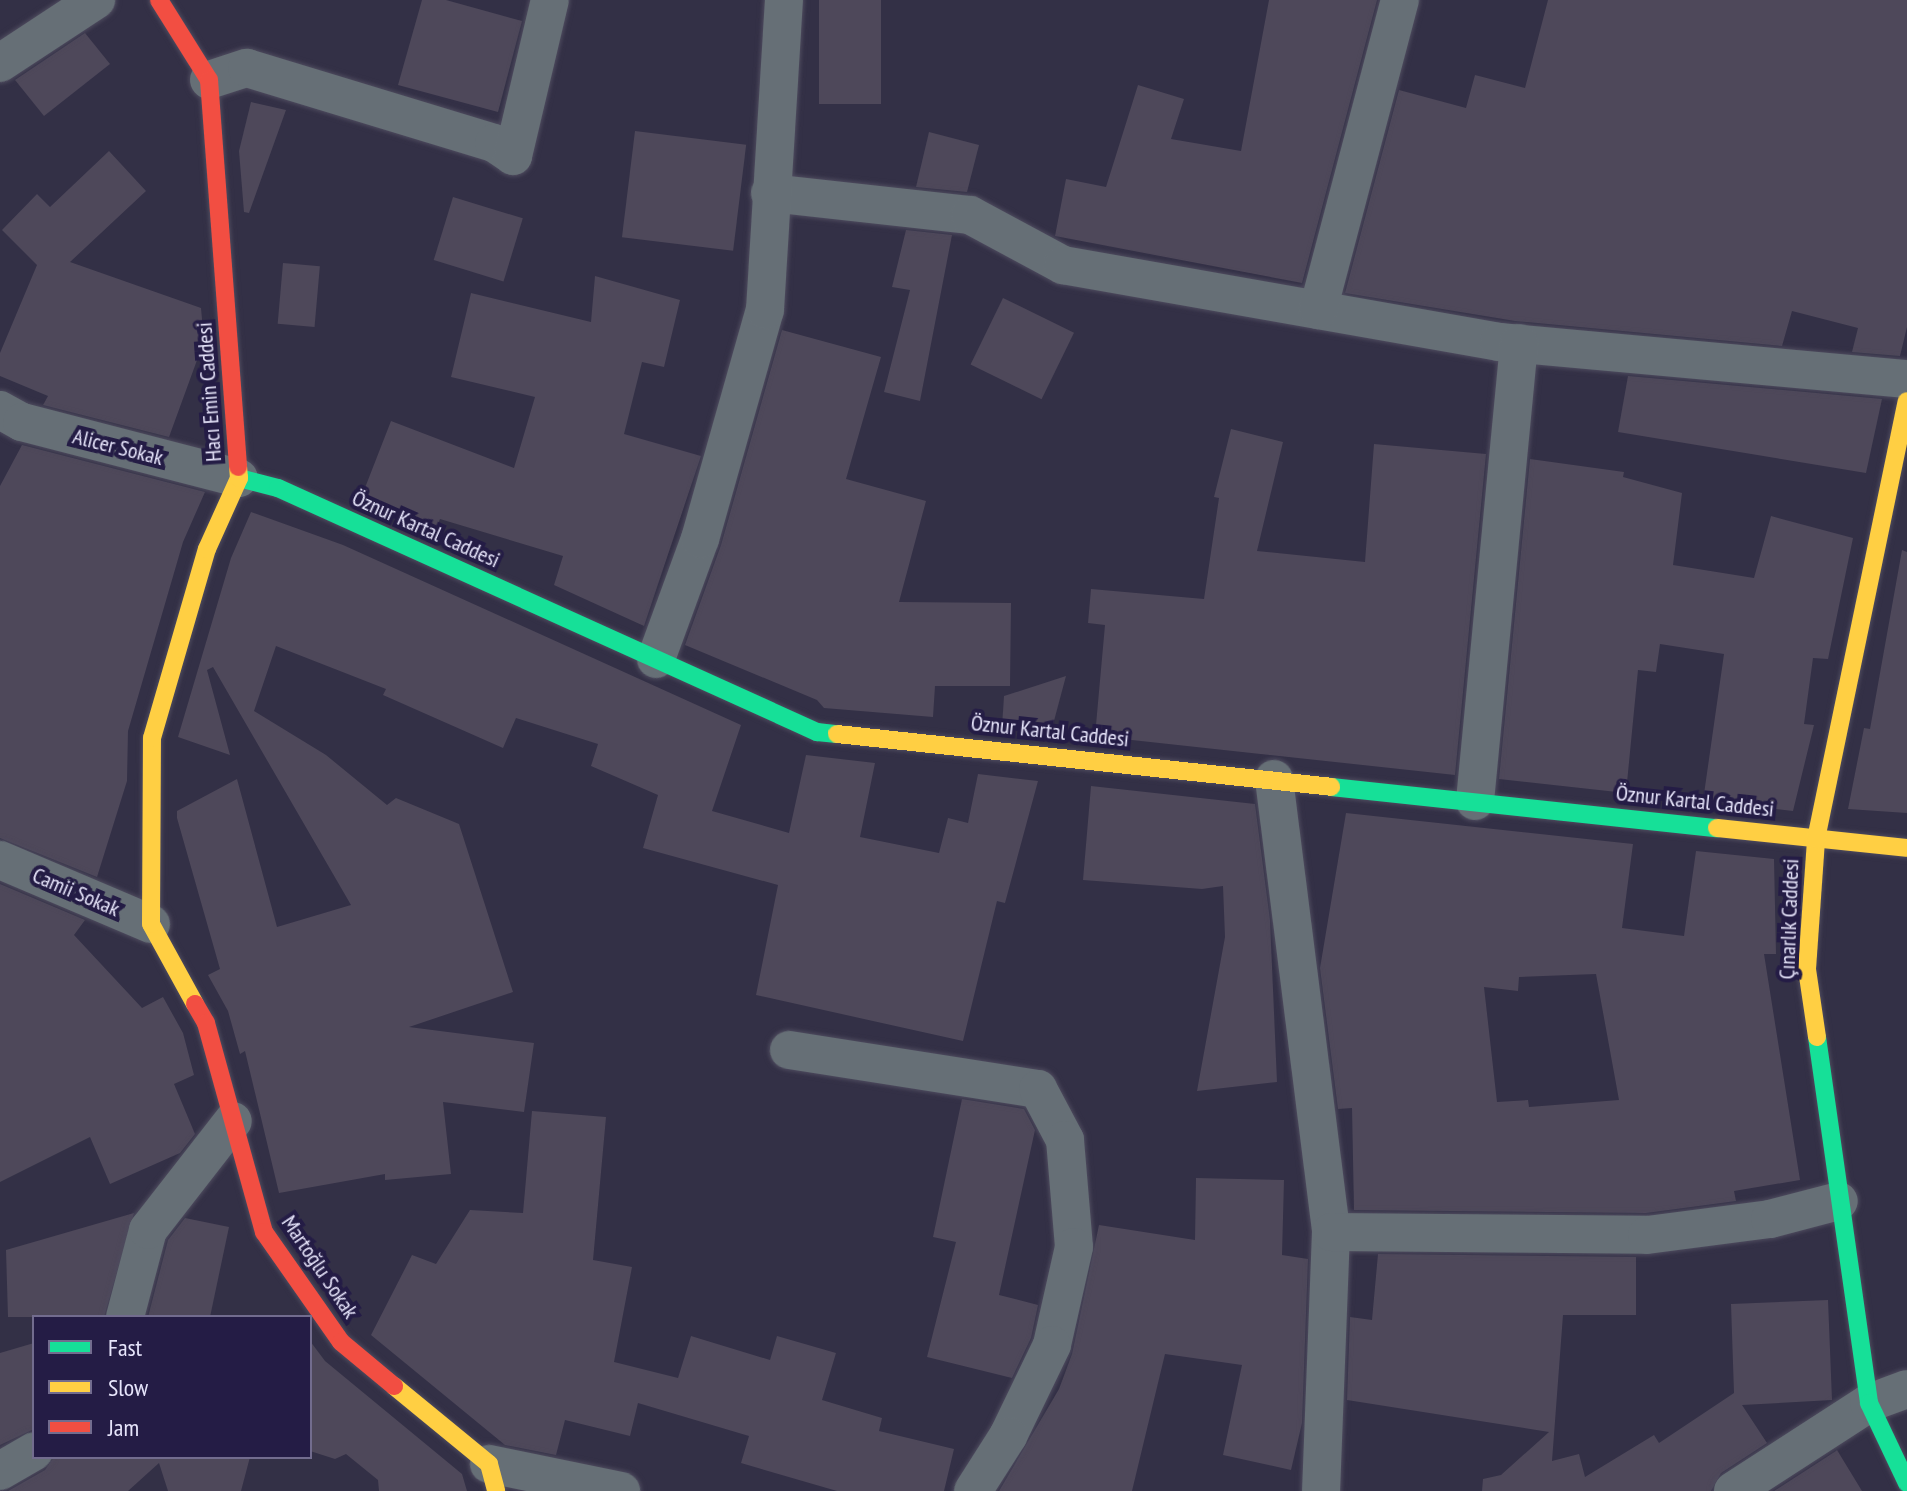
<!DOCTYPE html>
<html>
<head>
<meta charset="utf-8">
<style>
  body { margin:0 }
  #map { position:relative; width:1907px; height:1491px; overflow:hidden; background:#333046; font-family:"PT Sans Narrow",sans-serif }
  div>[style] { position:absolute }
  .building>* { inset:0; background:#4e485a; transform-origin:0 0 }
  .roads { filter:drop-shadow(0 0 2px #4e4b5e) drop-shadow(0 0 2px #4e4b5e) }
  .street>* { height:38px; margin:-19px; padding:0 19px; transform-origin:19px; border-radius:19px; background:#666f76 }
  .fast>* { height:18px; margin:-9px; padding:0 9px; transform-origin:9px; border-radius:9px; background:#16e098 }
  .slow>* { height:18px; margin:-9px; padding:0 9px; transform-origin:9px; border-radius:9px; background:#ffcf43 }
  .jam>* { height:18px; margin:-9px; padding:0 9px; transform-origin:9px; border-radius:9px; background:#f24e42 }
  span { translate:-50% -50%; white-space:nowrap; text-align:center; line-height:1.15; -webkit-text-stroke:8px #241c45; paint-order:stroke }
  .street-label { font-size:22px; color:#e7e5fb }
  .legend { position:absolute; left:32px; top:1315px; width:280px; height:144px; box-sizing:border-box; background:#241c45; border:2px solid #726c8e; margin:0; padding:10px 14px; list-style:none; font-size:24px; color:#e7e5fb }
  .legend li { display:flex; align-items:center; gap:16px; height:40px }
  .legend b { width:40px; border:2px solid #726c8e }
</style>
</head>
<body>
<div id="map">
  <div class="building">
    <div style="clip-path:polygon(422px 0,446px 0,522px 21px,498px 112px,398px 85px)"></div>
    <div style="left:819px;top:0;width:62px;height:104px"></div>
    <div style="clip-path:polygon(1269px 0,1377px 0,1302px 283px,1055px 236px,1066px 179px,1106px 187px,1138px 85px,1184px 99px,1171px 139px,1241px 151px)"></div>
    <div style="clip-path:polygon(1548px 0,1907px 0,1907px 327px,1900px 356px,1852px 352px,1858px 328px,1792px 311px,1782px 346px,1515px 321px,1345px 293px,1399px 90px,1466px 108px,1475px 75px,1525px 88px)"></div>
    <div style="clip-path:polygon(85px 33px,110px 64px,44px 116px,15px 80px)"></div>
    <div style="clip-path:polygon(251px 102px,286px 110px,249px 213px,244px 212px,239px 151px)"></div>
    <div style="left:635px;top:131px;width:112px;height:107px;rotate:7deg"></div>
    <div style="clip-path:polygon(929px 132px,979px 145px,967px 192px,916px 187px)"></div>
    <div style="clip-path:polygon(109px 151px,146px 191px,70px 262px,201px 308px,204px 341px,169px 437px,43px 405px,48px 396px,0 376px,0 353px,37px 265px,2px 230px,37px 194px,50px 207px)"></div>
    <div style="left:453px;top:197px;width:73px;height:66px;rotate:17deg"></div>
    <div style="clip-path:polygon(906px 230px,952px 235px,920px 401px,884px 392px,910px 290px,892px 287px)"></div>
    <div style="left:283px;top:263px;width:37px;height:61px;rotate:5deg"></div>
    <div style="clip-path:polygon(595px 276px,680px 300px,664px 367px,642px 362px,624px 434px,701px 456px,644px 626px,554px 585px,563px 556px,440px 519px,435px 532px,361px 498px,391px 421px,514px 468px,535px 397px,451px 377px,471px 293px,591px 322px)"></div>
    <div style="left:1003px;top:298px;width:79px;height:74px;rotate:26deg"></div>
    <div style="clip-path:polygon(782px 330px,881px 357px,846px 479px,926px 501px,899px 602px,1011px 603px,1010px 686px,935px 686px,933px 717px,824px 708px,817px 700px,685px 645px,721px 545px)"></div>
    <div style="clip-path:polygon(1628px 376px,1882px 399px,1866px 473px,1618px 432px)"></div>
    <div style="clip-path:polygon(1231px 429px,1283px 442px,1257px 551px,1365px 562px,1374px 444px,1486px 454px,1455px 775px,1095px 736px,1105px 625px,1088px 623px,1091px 589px,1204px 599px,1219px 498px,1214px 497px)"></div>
    <div style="clip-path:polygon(22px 445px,205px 492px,183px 542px,128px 731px,127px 781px,97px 877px,0 838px,0 486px)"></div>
    <div style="clip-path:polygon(1530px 459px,1624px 472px,1623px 477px,1682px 493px,1673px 565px,1754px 578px,1771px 516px,1853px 538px,1828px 659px,1813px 658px,1804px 724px,1814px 725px,1793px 811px,1703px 801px,1724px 654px,1660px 644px,1656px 672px,1638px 670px,1626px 793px,1499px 779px)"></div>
    <div style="clip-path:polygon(251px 512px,343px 545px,741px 725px,712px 811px,789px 833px,806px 755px,875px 763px,860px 837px,939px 853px,948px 818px,968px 823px,978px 774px,1038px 781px,1005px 903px,997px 901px,963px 1041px,756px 995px,778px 885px,643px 848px,658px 795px,591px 766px,598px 744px,516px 718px,503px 748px,383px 695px,386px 689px,276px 646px,254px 711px,326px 755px,387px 805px,396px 798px,459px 824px,513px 992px,409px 1027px,534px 1043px,524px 1112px,443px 1102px,451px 1174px,385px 1180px,385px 1174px,279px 1193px,245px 1051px,240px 1054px,228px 1011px,208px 975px,220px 969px,177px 818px,177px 811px,237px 779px,277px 927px,351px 905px,213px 667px,207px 670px,230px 755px,178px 737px,231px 558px)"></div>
    <div style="clip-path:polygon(1902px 550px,1907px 552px,1907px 813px,1848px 809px,1864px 728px,1870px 729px)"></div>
    <div style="clip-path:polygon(1066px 676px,1051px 732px,1002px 727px,1004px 696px)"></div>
    <div style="clip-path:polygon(1091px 786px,1255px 804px,1270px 920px,1277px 1082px,1197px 1091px,1225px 937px,1223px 886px,1202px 889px,1083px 880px)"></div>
    <div style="clip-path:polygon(evenodd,1346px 813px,1633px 844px,1622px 928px,1684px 936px,1696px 851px,1774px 859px,1776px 954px,1764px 954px,1800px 1180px,1734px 1191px,1736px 1201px,1646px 1213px,1354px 1210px,1352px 1108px,1338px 1109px,1320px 968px,1346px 813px,1596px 974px,1619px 1100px,1529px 1107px,1528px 1100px,1497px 1102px,1484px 987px,1518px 991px,1519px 977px,1596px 974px)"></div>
    <div style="clip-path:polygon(0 884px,85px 920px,74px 935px,142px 1008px,163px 997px,183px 1033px,194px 1075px,174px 1084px,195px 1134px,180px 1153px,110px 1184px,90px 1137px,0 1182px)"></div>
    <div style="clip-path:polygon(962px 1099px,1024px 1109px,1035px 1130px,999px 1295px,1038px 1305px,1031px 1338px,1012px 1378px,927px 1357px,956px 1242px,933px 1237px)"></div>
    <div style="clip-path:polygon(532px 1111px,606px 1117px,593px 1260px,632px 1267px,614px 1362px,678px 1378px,691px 1336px,770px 1360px,777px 1336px,836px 1353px,822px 1400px,882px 1418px,879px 1431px,954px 1449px,944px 1491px,837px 1491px,741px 1463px,749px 1436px,638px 1403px,630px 1436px,565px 1420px,556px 1455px,505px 1445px,371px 1335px,412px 1255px,436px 1264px,470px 1210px,523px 1213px)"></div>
    <div style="clip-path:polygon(1196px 1178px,1284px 1180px,1282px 1255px,1308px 1259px,1302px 1423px,1291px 1470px,1223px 1455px,1242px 1365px,1165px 1354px,1132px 1491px,999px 1491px,1059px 1389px,1072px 1354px,1099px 1225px,1195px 1240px)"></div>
    <div style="clip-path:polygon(134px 1213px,104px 1317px,8px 1317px,6px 1250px)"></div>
    <div style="clip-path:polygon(185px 1218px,229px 1227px,210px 1317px,148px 1317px,168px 1240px)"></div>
    <div style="clip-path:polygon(1378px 1254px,1636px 1257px,1636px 1315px,1563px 1315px,1552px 1461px,1579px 1454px,1585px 1477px,1654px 1435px,1659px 1443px,1734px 1393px,1731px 1304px,1828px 1300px,1832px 1400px,1742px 1405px,1767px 1443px,1721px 1473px,1711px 1491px,1482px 1491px,1483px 1479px,1501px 1475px,1549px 1432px,1347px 1400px,1350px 1317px,1372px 1320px)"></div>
    <div style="clip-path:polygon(310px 1341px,325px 1361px,462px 1474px,467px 1491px,379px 1491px,378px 1480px,346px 1454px,335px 1459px,310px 1451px)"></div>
    <div style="clip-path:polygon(34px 1343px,34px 1429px,0 1445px,0 1353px)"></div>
    <div style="clip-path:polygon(1837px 1450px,1862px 1491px,1774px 1491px,1836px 1451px)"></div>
    <div style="clip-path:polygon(54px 1457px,250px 1457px,241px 1491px,168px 1491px,159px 1463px,128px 1491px,8px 1491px,45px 1470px)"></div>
  </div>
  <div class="roads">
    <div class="street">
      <div style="left:0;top:63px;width:115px;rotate:-33.3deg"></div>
      <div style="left:209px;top:80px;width:40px;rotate:-18deg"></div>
      <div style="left:247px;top:68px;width:258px;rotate:16.9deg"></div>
      <div style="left:494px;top:143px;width:23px;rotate:34deg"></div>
      <div style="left:513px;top:156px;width:160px;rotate:-76.7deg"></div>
      <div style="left:770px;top:193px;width:201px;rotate:6.3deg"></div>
      <div style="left:970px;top:215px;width:106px;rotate:28.3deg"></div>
      <div style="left:1063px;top:265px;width:443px;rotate:10deg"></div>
      <div style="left:1499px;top:342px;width:410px;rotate:5.2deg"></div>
      <div style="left:1318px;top:310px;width:321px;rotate:-75.2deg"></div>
      <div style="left:0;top:410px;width:25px;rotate:29deg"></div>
      <div style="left:22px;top:422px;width:224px;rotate:14.5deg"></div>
      <div style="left:656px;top:659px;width:128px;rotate:-69.9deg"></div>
      <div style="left:700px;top:539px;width:238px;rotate:-74.2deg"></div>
      <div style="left:765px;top:310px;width:311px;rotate:-86.5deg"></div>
      <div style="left:1274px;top:779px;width:457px;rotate:82.8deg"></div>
      <div style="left:1331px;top:1232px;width:259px;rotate:92.2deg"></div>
      <div style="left:1475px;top:801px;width:460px;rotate:-84.5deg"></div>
      <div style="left:0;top:860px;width:164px;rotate:23deg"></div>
      <div style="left:789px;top:1050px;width:252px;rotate:8.9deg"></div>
      <div style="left:1038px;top:1089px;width:58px;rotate:62.1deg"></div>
      <div style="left:1065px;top:1140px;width:107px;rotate:85.2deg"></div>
      <div style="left:1074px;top:1247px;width:100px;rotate:102.7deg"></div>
      <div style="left:1052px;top:1345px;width:101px;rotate:115.8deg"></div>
      <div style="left:1008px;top:1436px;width:65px;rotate:122.5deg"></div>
      <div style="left:1331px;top:1232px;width:316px;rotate:0.5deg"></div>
      <div style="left:1647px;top:1235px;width:124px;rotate:-7.4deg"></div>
      <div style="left:1770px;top:1219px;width:71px;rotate:-14.6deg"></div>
      <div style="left:125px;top:1317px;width:90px;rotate:-75.2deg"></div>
      <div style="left:148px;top:1230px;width:138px;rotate:-52.1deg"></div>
      <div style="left:489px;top:1464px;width:135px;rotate:11.6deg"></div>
      <div style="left:0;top:1471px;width:39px;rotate:-30deg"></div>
      <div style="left:1733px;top:1491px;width:162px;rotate:-32.9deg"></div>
      <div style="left:1869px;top:1403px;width:40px;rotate:-20.2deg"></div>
    </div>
    <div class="fast">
      <div style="left:239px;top:478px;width:40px;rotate:14.4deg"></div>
      <div style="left:278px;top:488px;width:592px;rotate:24.36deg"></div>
      <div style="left:817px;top:732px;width:20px;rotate:6deg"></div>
      <div style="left:1331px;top:787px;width:388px;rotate:6.1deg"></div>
      <div style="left:1817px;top:1037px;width:370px;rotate:81.9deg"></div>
      <div style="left:1869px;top:1403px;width:89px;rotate:64.6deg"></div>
    </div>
    <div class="slow">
      <div style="left:837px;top:734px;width:497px;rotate:6.1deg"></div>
      <div style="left:1717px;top:828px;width:191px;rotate:6deg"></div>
      <div style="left:195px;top:1004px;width:91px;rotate:-118.8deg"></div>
      <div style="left:151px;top:924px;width:186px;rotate:-89.7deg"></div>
      <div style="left:152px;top:738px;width:197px;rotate:-73.8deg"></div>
      <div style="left:207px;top:549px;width:78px;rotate:-65.7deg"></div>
      <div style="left:239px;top:478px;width:11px;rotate:-95deg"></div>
      <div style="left:1817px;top:1037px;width:69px;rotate:-98.4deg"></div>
      <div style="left:1807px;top:969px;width:130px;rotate:-86deg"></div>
      <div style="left:1816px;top:839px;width:447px;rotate:-78.3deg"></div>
      <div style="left:394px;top:1386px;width:123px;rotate:39.4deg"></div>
      <div style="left:489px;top:1464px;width:28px;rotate:75deg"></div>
    </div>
    <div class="jam">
      <div style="left:159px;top:0;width:94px;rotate:58deg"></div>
      <div style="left:209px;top:80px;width:388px;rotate:85.7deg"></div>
      <div style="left:195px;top:1004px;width:22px;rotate:60deg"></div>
      <div style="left:206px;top:1023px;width:217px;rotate:74.5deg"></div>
      <div style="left:264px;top:1232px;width:134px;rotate:55deg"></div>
      <div style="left:341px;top:1342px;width:69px;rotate:39.7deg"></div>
    </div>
  </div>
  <div class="street-label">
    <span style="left:209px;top:392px;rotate:-94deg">Hacı Emin Caddesi</span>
    <span style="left:118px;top:447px;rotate:14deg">Alicer Sokak</span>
    <span style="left:426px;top:529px;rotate:24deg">Öznur Kartal Caddesi</span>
    <span style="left:1050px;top:731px;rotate:6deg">Öznur Kartal Caddesi</span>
    <span style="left:1695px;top:801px;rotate:6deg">Öznur Kartal Caddesi</span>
    <span style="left:76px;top:892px;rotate:23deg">Camii Sokak</span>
    <span style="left:1789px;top:919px;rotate:-88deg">Çınarlık Caddesi</span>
    <span style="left:320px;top:1267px;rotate:56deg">Martoğlu Sokak</span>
  </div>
  <ul class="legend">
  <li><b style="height:10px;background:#16e098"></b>Fast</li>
  <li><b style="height:10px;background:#ffcf43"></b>Slow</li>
  <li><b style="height:10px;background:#f24e42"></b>Jam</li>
  </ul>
</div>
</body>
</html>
